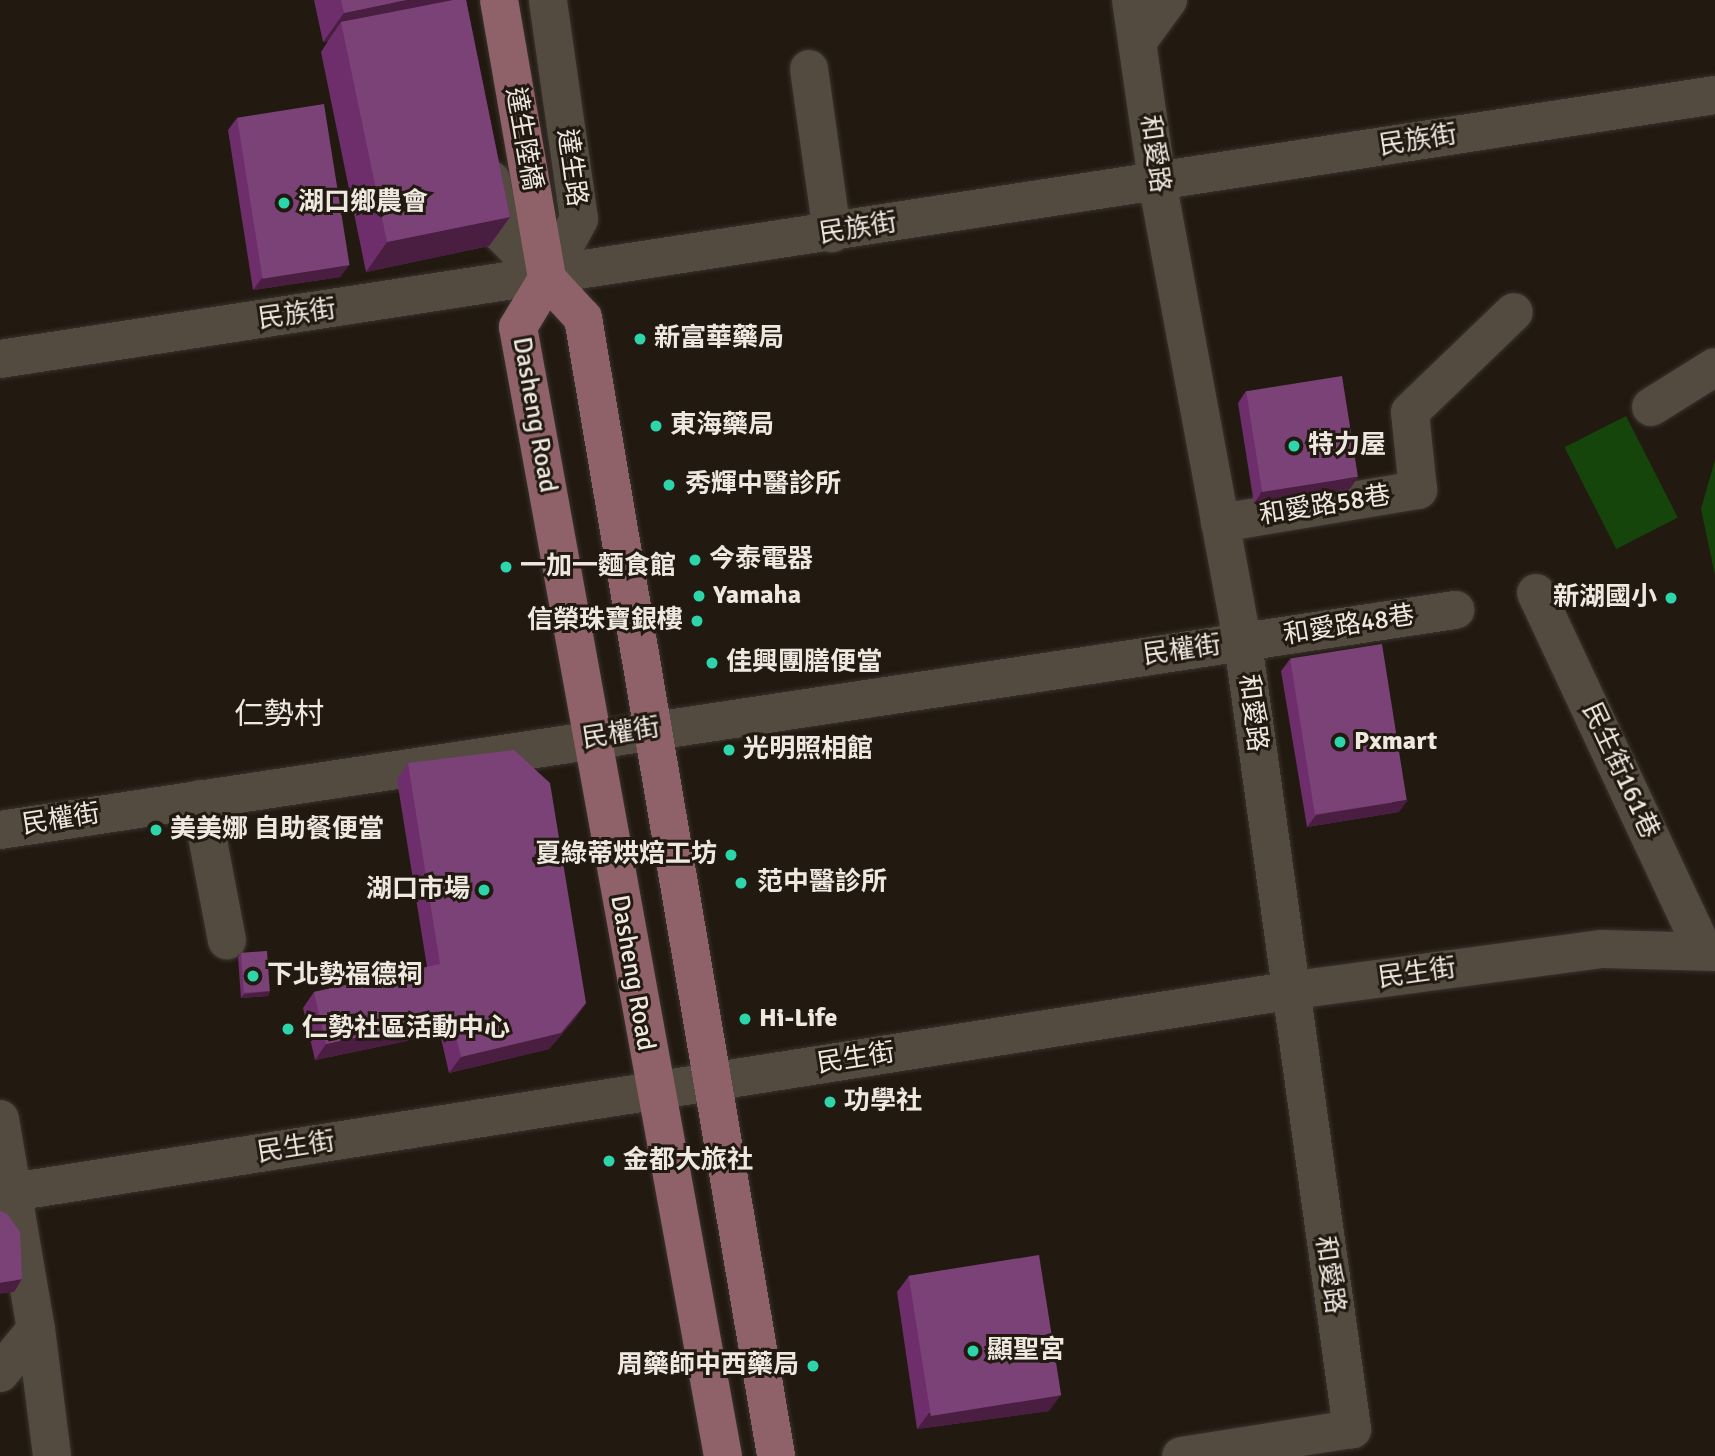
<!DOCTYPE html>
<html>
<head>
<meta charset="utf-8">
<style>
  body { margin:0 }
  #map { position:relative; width:1715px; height:1456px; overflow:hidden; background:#221a10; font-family:Signika,"Noto Sans TC",sans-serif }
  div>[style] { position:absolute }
  .green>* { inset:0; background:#16450c; transform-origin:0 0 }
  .roads { filter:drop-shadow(0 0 2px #39322e) drop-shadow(0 0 2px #39322e) }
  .minor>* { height:38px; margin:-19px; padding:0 19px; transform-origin:19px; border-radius:19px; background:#544b40 }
  .major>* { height:38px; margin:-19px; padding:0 19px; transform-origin:19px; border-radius:19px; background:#8f6269 }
  .wall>* { inset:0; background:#6d2e6b }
  .shaded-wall>* { inset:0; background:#491e41 }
  .building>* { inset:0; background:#7b4278; transform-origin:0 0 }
  .dots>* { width:19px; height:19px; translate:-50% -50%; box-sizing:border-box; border:4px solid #221a10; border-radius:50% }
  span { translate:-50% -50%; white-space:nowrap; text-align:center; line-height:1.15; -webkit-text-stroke:6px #221a10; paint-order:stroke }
  .street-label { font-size:26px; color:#eee8e1 }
  .poi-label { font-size:26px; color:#eee8e1; font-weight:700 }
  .left { translate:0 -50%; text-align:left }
  .right { translate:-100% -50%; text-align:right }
  .quarter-label { font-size:30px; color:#eee8e1 }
</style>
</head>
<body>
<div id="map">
  <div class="green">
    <div style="left:1626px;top:416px;width:114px;height:69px;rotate:63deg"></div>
    <div style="clip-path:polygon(1715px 460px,1715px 575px,1701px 509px)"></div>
  </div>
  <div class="roads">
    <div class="minor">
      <div style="left:1131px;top:0;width:183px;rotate:81.8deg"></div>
      <div style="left:1157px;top:181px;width:470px;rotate:79.5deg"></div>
      <div style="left:1243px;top:643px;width:794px;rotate:82.1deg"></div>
      <div style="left:1352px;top:1429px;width:173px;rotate:171deg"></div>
      <div style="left:1138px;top:41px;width:51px;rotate:-53.8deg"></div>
      <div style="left:809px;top:69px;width:166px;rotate:82deg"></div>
      <div style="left:491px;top:180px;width:54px;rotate:79.3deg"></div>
      <div style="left:501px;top:233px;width:65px;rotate:45deg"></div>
      <div style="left:547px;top:279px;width:68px;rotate:-61.9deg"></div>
      <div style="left:579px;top:219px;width:221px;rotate:-98.1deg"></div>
      <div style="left:0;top:359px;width:1735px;rotate:-8.75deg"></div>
      <div style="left:1651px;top:407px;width:75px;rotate:-32deg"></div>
      <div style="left:1220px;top:523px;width:201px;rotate:-9.5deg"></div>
      <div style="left:1418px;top:490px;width:78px;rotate:-95.9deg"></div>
      <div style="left:1410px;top:412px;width:144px;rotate:-43.9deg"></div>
      <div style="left:1536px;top:593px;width:393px;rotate:64.9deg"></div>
      <div style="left:200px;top:799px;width:144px;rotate:79.2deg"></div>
      <div style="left:0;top:830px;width:1472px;rotate:-8.6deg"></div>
      <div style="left:0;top:1119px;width:213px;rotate:80.3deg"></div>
      <div style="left:36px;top:1329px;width:57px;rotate:129.3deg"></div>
      <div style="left:0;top:1194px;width:1303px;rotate:-8.96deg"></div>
      <div style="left:1287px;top:991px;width:318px;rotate:-7.6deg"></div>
      <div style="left:1602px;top:949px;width:113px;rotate:1.5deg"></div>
      <div style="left:36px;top:1329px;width:128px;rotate:82.8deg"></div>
    </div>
    <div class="major">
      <div style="left:499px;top:0;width:283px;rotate:80.2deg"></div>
      <div style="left:547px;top:279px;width:53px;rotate:47.3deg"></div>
      <div style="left:583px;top:318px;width:1154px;rotate:80.37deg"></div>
      <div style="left:547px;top:279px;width:56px;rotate:121.1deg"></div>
      <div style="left:518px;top:327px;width:1147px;rotate:79.71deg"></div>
    </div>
  </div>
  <div class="wall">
    <div style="clip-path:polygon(314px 0,466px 0,510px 217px,489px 246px,366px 272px,321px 52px,328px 41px,323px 42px)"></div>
    <div style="clip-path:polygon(237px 118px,349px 265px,340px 277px,253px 290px,228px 130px)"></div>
    <div style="clip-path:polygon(1246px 391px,1350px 489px,1254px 504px,1238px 403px)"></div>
    <div style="clip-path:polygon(1290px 659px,1399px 812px,1307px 827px,1281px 671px)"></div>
    <div style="clip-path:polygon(408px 763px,586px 1003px,575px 1019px,549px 1049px,449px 1073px,440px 1034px,315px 1060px,303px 1008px,314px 992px,427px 967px,397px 780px)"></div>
    <div style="clip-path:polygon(241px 953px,270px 991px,268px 996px,241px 998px,238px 957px)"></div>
    <div style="clip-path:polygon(909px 1276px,1049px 1411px,917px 1429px,897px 1292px)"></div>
  </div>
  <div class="shaded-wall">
    <div style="clip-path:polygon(406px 0,458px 0,341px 22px,328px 41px,323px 42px,344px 13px)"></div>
    <div style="clip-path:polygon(510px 217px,489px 246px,366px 272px,387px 242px)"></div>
    <div style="clip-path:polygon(349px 265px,340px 277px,253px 290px,262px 278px)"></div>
    <div style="clip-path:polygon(1358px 477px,1350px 489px,1254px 504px,1262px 491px)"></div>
    <div style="clip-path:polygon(1408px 800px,1399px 812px,1307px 827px,1316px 815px)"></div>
    <div style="clip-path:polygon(270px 991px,268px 996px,241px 998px,244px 994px)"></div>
    <div style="clip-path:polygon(586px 1003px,575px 1019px,549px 1049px,449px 1073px,461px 1057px)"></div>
    <div style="clip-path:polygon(451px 1017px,440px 1034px,315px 1060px,326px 1044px)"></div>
    <div style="clip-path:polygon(22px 1279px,14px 1292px,0 1294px,0 1283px)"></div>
    <div style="clip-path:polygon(1061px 1395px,1049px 1411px,917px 1429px,929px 1413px)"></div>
  </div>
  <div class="building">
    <div style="clip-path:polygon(341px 0,406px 0,344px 13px)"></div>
    <div style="clip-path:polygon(453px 0,466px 0,510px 217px,387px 242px,341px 22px)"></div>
    <div style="left:324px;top:104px;width:163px;height:88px;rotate:81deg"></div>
    <div style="left:1342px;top:376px;width:102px;height:97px;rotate:81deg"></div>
    <div style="left:1382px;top:644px;width:158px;height:93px;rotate:81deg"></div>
    <div style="clip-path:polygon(514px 750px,550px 783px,586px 1003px,561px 1033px,461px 1057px,451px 1017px,326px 1044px,314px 992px,440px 964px,408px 763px)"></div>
    <div style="left:267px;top:951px;width:40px;height:26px;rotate:86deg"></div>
    <div style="clip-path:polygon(0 1211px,7px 1214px,20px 1232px,22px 1279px,0 1283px)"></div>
    <div style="left:1039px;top:1255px;width:142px;height:132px;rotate:81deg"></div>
  </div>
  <div class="dots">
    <div style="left:284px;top:203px;background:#2dd5ab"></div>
    <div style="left:640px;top:339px;background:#2dd5ab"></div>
    <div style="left:656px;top:426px;background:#2dd5ab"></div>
    <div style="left:1294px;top:446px;background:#2dd5ab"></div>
    <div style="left:669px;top:485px;background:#2dd5ab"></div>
    <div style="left:695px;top:560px;background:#2dd5ab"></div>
    <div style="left:506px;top:567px;background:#2dd5ab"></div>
    <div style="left:699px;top:596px;background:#2dd5ab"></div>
    <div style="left:1671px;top:598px;background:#2dd5ab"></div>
    <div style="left:697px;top:621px;background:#2dd5ab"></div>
    <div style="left:712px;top:663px;background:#2dd5ab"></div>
    <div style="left:1340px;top:742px;background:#2dd5ab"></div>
    <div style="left:729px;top:750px;background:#2dd5ab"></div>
    <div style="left:156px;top:830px;background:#2dd5ab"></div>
    <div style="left:731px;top:855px;background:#2dd5ab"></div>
    <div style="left:741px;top:883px;background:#2dd5ab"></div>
    <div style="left:484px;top:890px;background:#2dd5ab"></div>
    <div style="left:253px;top:976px;background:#2dd5ab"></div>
    <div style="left:745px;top:1019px;background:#2dd5ab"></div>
    <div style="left:288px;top:1029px;background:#2dd5ab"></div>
    <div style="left:830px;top:1102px;background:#2dd5ab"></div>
    <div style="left:609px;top:1161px;background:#2dd5ab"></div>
    <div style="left:973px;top:1351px;background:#2dd5ab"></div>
    <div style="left:813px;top:1366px;background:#2dd5ab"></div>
  </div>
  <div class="street-label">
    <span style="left:523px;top:139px;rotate:80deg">達生陸橋</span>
    <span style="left:1418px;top:141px;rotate:-9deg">民族街</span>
    <span style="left:1154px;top:154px;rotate:82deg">和愛路</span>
    <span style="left:571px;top:168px;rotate:82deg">達生路</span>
    <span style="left:858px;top:229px;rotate:-9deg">民族街</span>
    <span style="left:297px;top:315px;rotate:-8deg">民族街</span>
    <span style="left:534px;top:415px;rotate:80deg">Dasheng Road</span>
    <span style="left:1325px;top:506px;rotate:-9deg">和愛路58巷</span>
    <span style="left:1349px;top:626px;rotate:-9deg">和愛路48巷</span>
    <span style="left:1182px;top:651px;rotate:-8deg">民權街</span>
    <span style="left:1252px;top:713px;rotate:83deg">和愛路</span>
    <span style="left:621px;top:734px;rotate:-9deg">民權街</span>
    <span style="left:1620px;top:771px;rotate:65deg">民生街161巷</span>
    <span style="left:61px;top:820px;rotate:-9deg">民權街</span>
    <span style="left:632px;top:973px;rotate:80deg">Dasheng Road</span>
    <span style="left:1417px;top:974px;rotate:-8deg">民生街</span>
    <span style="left:856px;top:1059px;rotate:-9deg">民生街</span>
    <span style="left:296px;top:1148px;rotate:-9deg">民生街</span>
    <span style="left:1329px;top:1275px;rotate:82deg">和愛路</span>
  </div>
  <div class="poi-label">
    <span class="left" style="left:298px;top:203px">湖口鄉農會</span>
    <span class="left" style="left:654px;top:339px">新富華藥局</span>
    <span class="left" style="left:670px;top:426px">東海藥局</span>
    <span class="left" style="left:1308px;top:446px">特力屋</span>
    <span class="left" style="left:685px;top:485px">秀輝中醫診所</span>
    <span class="left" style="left:709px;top:560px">今泰電器</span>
    <span class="left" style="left:520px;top:567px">一加一麵食館</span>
    <span class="left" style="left:713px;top:596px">Yamaha</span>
    <span class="right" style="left:1657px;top:598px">新湖國小</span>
    <span class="right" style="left:683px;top:621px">信榮珠寶銀樓</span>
    <span class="left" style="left:726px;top:663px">佳興團膳便當</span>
    <span class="left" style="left:1354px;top:742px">Pxmart</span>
    <span class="left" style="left:743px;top:750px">光明照相館</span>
    <span class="left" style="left:170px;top:830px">美美娜 自助餐便當</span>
    <span class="right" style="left:717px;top:855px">夏綠蒂烘焙工坊</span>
    <span class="left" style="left:757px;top:883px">范中醫診所</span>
    <span class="right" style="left:470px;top:890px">湖口市場</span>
    <span class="left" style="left:267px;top:976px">下北勢福德祠</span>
    <span class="left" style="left:759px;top:1019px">Hi-Life</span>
    <span class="left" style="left:302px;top:1029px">仁勢社區活動中心</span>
    <span class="left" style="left:844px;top:1102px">功學社</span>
    <span class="left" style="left:623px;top:1161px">金都大旅社</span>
    <span class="left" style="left:987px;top:1351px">顯聖宮</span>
    <span class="right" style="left:799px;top:1366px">周藥師中西藥局</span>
  </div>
  <div class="quarter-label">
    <span style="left:279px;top:715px">仁勢村</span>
  </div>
</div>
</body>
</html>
